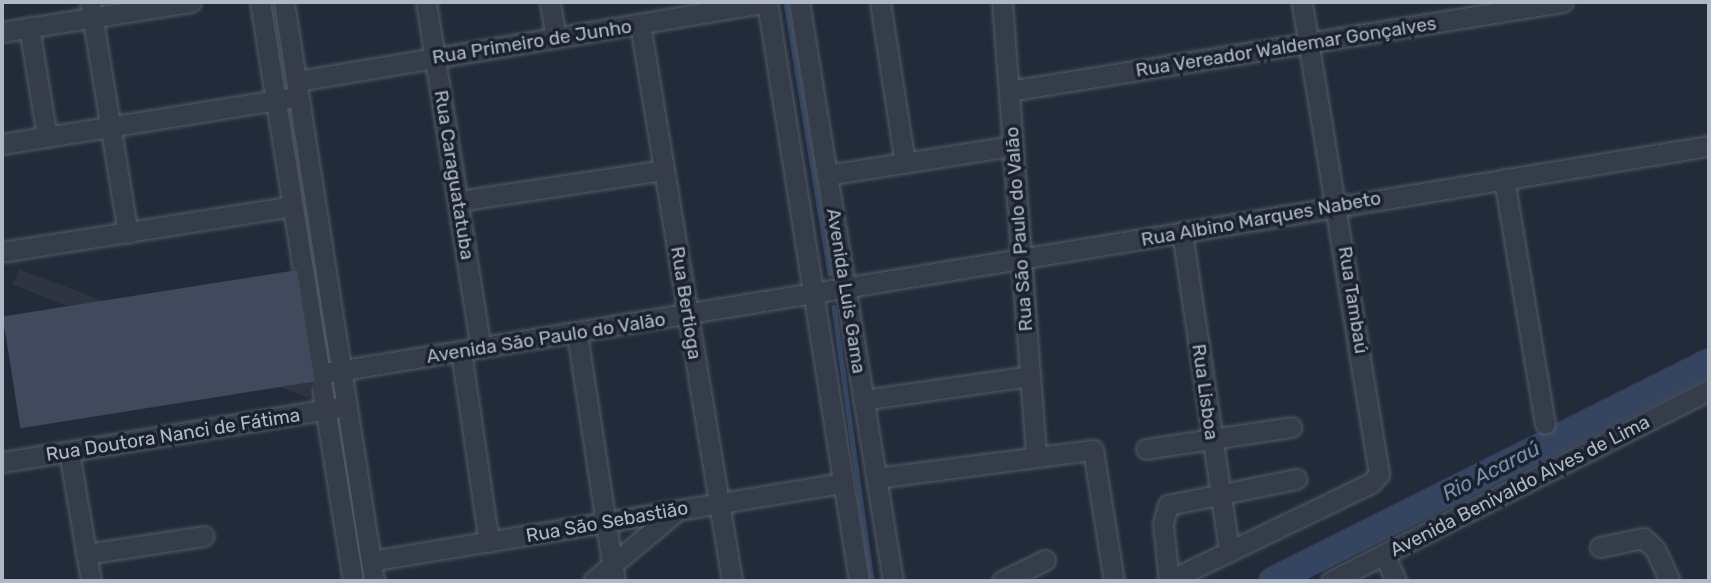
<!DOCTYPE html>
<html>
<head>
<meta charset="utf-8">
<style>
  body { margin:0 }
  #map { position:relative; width:1711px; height:583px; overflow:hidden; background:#222b3a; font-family:Rubik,sans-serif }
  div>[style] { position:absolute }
  .stream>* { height:4.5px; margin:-2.25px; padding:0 2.25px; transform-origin:2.25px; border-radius:2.25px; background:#354561 }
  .river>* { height:28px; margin:-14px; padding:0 14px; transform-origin:14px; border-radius:14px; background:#354561 }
  .roads { filter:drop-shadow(0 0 2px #535b68) drop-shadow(0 0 2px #535b68) }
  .minor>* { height:19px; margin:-9.5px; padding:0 9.5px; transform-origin:9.5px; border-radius:9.5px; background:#363d4a }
  .shaded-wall>* { inset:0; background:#2e3440; transform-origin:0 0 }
  .building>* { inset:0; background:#414a5c; transform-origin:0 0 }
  span { translate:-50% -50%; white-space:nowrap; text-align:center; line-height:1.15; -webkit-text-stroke:7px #1b222f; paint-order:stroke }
  .street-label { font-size:19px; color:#b0b8c6 }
  .water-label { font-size:21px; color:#788cae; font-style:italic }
  .frame { position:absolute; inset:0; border:4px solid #b0b8c6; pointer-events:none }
</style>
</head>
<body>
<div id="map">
  <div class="stream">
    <div style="left:786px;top:2px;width:275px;rotate:80.8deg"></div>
    <div style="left:834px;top:307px;width:277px;rotate:82.1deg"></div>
  </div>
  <div class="river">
    <div style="left:1272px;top:581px;width:489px;rotate:-26.6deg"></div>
  </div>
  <div class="roads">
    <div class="minor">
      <div style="left:90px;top:2px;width:234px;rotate:80.7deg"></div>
      <div style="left:260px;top:2px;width:586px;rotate:80.87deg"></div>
      <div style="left:284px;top:2px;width:586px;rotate:81.16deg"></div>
      <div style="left:426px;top:2px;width:350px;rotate:81deg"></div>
      <div style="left:550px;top:2px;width:36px;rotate:81deg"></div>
      <div style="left:767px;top:2px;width:586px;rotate:80.97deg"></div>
      <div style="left:799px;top:2px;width:587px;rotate:80.78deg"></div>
      <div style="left:880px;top:2px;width:163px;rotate:81.2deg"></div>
      <div style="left:1002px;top:2px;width:455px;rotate:85.7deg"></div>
      <div style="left:640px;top:24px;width:565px;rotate:80.62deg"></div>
      <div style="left:29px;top:27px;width:111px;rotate:80.7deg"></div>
      <div style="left:2px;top:32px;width:191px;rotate:-9deg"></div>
      <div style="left:297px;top:81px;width:477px;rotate:-9.5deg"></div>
      <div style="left:1009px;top:91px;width:561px;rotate:-9.13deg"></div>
      <div style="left:2px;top:144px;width:290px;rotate:-9.1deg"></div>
      <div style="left:827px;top:175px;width:188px;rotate:-8.9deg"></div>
      <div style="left:1504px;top:179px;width:248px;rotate:80.5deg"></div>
      <div style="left:459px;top:201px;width:207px;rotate:-8.6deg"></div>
      <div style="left:1182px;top:232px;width:323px;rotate:81.6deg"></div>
      <div style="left:2px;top:252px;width:294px;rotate:-9deg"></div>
      <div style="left:577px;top:334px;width:250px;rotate:81.3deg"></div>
      <div style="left:461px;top:351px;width:193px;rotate:81.7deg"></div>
      <div style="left:319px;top:374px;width:1409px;rotate:-9.32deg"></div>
      <div style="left:863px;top:400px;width:169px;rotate:-8.2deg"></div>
      <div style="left:1146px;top:449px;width:147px;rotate:-8.6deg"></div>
      <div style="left:69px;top:452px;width:131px;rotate:80.3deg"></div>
      <div style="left:2px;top:462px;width:338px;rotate:-9.2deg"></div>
      <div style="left:876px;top:478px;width:219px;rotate:-7.4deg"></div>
      <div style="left:1093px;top:450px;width:133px;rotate:80.9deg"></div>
      <div style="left:1600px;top:547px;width:44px;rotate:-11.8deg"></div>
      <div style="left:1643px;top:538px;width:16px;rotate:43deg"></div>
      <div style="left:1655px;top:549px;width:35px;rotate:65deg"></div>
      <div style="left:86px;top:554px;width:119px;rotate:-8.7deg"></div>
      <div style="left:1384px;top:554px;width:30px;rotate:66deg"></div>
      <div style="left:371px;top:561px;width:478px;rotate:-9.4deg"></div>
      <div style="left:593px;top:581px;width:111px;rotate:-39.9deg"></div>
      <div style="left:1002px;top:581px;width:48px;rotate:-26deg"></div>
      <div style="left:1168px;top:581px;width:225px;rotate:-25.8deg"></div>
      <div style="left:1371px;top:483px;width:12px;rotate:-48deg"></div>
      <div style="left:1379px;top:474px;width:478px;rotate:-99.3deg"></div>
      <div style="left:1169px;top:581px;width:57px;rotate:-96deg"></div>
      <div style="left:1163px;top:524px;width:20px;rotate:-75deg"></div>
      <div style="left:1168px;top:505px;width:131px;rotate:-11.5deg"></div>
      <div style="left:1331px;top:581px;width:424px;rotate:-26.8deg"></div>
    </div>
  </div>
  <div class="shaded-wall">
    <div style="left:314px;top:382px;width:17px;height:316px;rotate:111deg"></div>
  </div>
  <div class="building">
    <div style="left:297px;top:270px;width:113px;height:298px;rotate:81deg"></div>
  </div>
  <div class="street-label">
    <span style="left:532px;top:42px;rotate:-9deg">Rua Primeiro de Junho</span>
    <span style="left:1286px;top:47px;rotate:-9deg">Rua Vereador Waldemar Gonçalves</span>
    <span style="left:454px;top:175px;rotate:81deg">Rua Caraguatatuba</span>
    <span style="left:1261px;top:219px;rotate:-10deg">Rua Albino Marques Nabeto</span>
    <span style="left:1019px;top:229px;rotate:-94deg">Rua São Paulo do Valão</span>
    <span style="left:846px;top:291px;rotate:81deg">Avenida Luis Gama</span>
    <span style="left:1353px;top:300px;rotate:81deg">Rua Tambaú</span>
    <span style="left:686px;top:303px;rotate:81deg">Rua Bertioga</span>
    <span style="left:546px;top:338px;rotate:-9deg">Avenida São Paulo do Valão</span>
    <span style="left:1205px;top:392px;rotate:82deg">Rua Lisboa</span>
    <span style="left:173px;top:435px;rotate:-9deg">Rua Doutora Nanci de Fátima</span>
    <span style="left:1520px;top:486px;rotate:-27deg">Avenida Benivaldo Alves de Lima</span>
    <span style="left:607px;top:522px;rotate:-10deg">Rua São Sebastião</span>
  </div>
  <div class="water-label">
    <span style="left:1491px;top:471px;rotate:-27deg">Rio Acaraú</span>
  </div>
  <div class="frame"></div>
</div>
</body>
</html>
